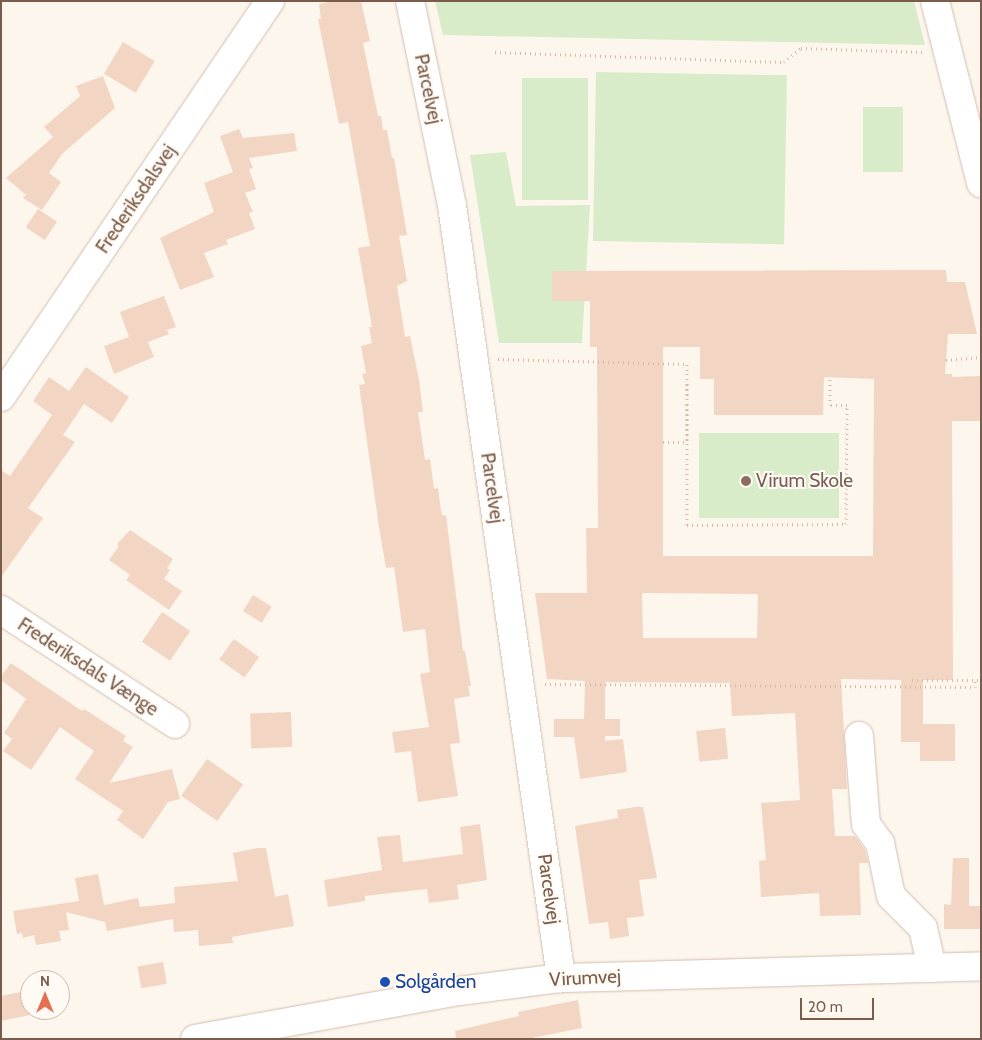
<!DOCTYPE html>
<html>
<head>
<meta charset="utf-8">
<style>
  body { margin:0 }
  #map { position:relative; width:982px; height:1040px; overflow:hidden; background:#fdf6ec; font-family:Cabin,sans-serif }
  div>[style] { position:absolute }
  .green>* { inset:0; background:#d8ecc9; transform-origin:0 0 }
  .building>* { inset:0; background:#f3d5c3; transform-origin:0 0 }
  .path>* { height:3px; margin-top:-1.5px; transform-origin:0; background:repeating-linear-gradient(90deg,#d9b8a5 0 1px,transparent 0 5px) }
  .roads { filter:drop-shadow(0 0 1px #d1beb0) drop-shadow(0 0 1px #d1beb0) }
  .minor>* { height:28px; margin:-14px; padding:0 14px; transform-origin:14px; border-radius:14px; background:#fff }
  .dots>* { width:14px; height:14px; translate:-50% -50%; box-sizing:border-box; border:2px solid #fffaf3; border-radius:50% }
  span { translate:-50% -50%; white-space:nowrap; text-align:center; line-height:1.15; -webkit-text-stroke:4px #fffaf3; paint-order:stroke }
  .street-label { font-size:19px; color:#7a5c4d }
  .education-label { font-size:19px; color:#785e54 }
  .left { translate:0 -50%; text-align:left }
  .transit-label { font-size:19px; color:#164399 }
  .frame { position:absolute; inset:0; border:2px solid #7a5c4d; pointer-events:none }
  .north { position:absolute; left:20px; top:970px; width:50px; height:50px; box-sizing:border-box; background:#fffaf3; border:1px solid #cabbb1; border-radius:50%; rotate:0deg; font-size:14px; font-weight:700; line-height:20px; text-align:center; color:#7a5c4d }
  .north::after { content:''; display:block; margin:auto; width:18px; height:22px; background:#e76f51; clip-path:polygon(50% 0,100% 100%,50% 72%,0 100%) }
  .scale { position:absolute; left:800px; top:998px; width:74px; height:22px; box-sizing:border-box; border:2px solid #7a5c4d; border-top:0; padding-left:6px; font-size:15px; line-height:18px; white-space:nowrap; color:#7a5c4d; -webkit-text-stroke:4px #fffaf3; paint-order:stroke }
</style>
</head>
<body>
<div id="map">
  <div class="green">
    <div style="clip-path:polygon(435px 1px,914px 1px,925px 45px,443px 35px)"></div>
    <div style="left:596px;top:72px;width:191px;height:169px;rotate:1deg"></div>
    <div style="left:522px;top:78px;width:66px;height:122px"></div>
    <div style="left:863px;top:107px;width:40px;height:65px"></div>
    <div style="clip-path:polygon(506px 152px,516px 206px,590px 205px,582px 343px,499px 343px,470px 155px)"></div>
    <div style="left:839px;top:433px;width:85px;height:140px;rotate:90deg"></div>
  </div>
  <div class="building">
    <div style="clip-path:polygon(333px 1px,361px 1px,370px 41px,363px 43px,378px 116px,381px 116px,383px 130px,387px 130px,392px 158px,394px 158px,407px 235px,399px 236px,407px 281px,397px 286px,405px 337px,410px 336px,419px 380px,423px 412px,418px 412px,425px 460px,430px 459px,434px 489px,438px 488px,441px 511px,443px 516px,446px 515px,463px 651px,465px 651px,471px 686px,468px 686px,470px 696px,454px 699px,460px 743px,450px 744px,458px 796px,418px 802px,411px 751px,395px 753px,392px 732px,429px 727px,420px 674px,430px 672px,425px 629px,403px 632px,394px 567px,386px 568px,379px 527px,359px 385px,365px 384px,362px 374px,366px 373px,361px 346px,372px 343px,369px 327px,372px 327px,358px 248px,370px 246px,348px 122px,339px 124px,318px 19px,321px 19px,319px 4px)"></div>
    <div style="left:123px;top:42px;width:37px;height:37px;rotate:31deg"></div>
    <div style="clip-path:polygon(103px 76px,115px 108px,62px 154px,49px 173px,61px 182px,42px 210px,23px 198px,26px 195px,6px 178px,53px 137px,44px 127px,80px 96px,76px 86px)"></div>
    <div style="clip-path:polygon(239px 129px,243px 138px,294px 133px,297px 151px,249px 158px,253px 168px,249px 169px,256px 189px,245px 193px,253px 212px,249px 213px,255px 229px,226px 240px,228px 244px,204px 253px,214px 277px,180px 290px,160px 238px,214px 212px,204px 183px,233px 172px,220px 136px)"></div>
    <div style="left:38px;top:209px;width:23px;height:22px;rotate:34deg"></div>
    <div style="clip-path:polygon(evenodd,946px 270px,947px 282px,965px 282px,977px 334px,948px 334px,945px 374px,952px 374px,952px 377px,981px 376px,981px 421px,952px 421px,953px 680px,923px 680px,923px 724px,955px 724px,955px 761px,920px 761px,920px 742px,901px 742px,901px 680px,841px 679px,847px 789px,832px 789px,835px 836px,855px 836px,865px 850px,868px 863px,859px 863px,861px 915px,820px 916px,819px 893px,761px 897px,759px 861px,766px 860px,761px 803px,800px 800px,795px 713px,732px 716px,730px 683px,605px 682px,605px 719px,620px 719px,620px 736px,605px 736px,605px 741px,623px 739px,627px 772px,580px 779px,574px 737px,554px 737px,554px 719px,584px 719px,585px 681px,547px 679px,535px 593px,587px 593px,586px 528px,598px 528px,597px 347px,590px 347px,590px 301px,552px 301px,552px 271px,946px 270px,663px 347px,700px 347px,700px 379px,714px 379px,714px 415px,823px 415px,824px 377px,874px 379px,873px 556px,663px 556px,663px 347px,946px 270px,642px 593px,758px 594px,757px 638px,643px 638px,642px 593px)"></div>
    <div style="clip-path:polygon(164px 296px,176px 327px,167px 330px,169px 334px,148px 342px,154px 357px,114px 374px,104px 346px,129px 337px,120px 312px)"></div>
    <div style="clip-path:polygon(86px 367px,129px 397px,112px 423px,84px 404px,63px 435px,75px 442px,28px 508px,43px 518px,1px 577px,1px 470px,10px 476px,52px 415px,33px 401px,49px 377px,69px 391px)"></div>
    <div style="clip-path:polygon(130px 530px,173px 559px,167px 568px,170px 570px,164px 579px,182px 591px,169px 610px,126px 580px,130px 575px,109px 560px,119px 546px,117px 544px)"></div>
    <div style="left:253px;top:595px;width:22px;height:19px;rotate:32deg"></div>
    <div style="left:162px;top:612px;width:34px;height:36px;rotate:34deg"></div>
    <div style="left:234px;top:639px;width:31px;height:25px;rotate:36deg"></div>
    <div style="clip-path:polygon(11px 663px,82px 711px,84px 709px,126px 736px,123px 741px,133px 747px,109px 783px,172px 769px,180px 799px,168px 802px,143px 839px,117px 820px,123px 811px,75px 779px,94px 751px,60px 727px,31px 770px,3px 751px,12px 739px,4px 733px,26px 699px,1px 680px,1px 676px)"></div>
    <div style="left:291px;top:712px;width:35px;height:41px;rotate:88deg"></div>
    <div style="left:725px;top:728px;width:31px;height:29px;rotate:84deg"></div>
    <div style="left:207px;top:759px;width:44px;height:45px;rotate:35deg"></div>
    <div style="clip-path:polygon(635px 807px,643px 807px,657px 878px,639px 880px,644px 916px,627px 918px,629px 936px,610px 939px,608px 922px,589px 924px,575px 826px,618px 818px,617px 810px)"></div>
    <div style="clip-path:polygon(480px 824px,487px 880px,457px 885px,459px 899px,429px 903px,427px 889px,365px 896px,365px 901px,328px 907px,324px 880px,382px 870px,377px 837px,400px 835px,403px 862px,463px 854px,460px 827px)"></div>
    <div style="clip-path:polygon(257px 848px,266px 848px,275px 897px,288px 894px,294px 926px,232px 937px,233px 943px,199px 946px,198px 930px,174px 932px,173px 919px,107px 931px,105px 922px,66px 912px,69px 930px,59px 931px,61px 941px,36px 945px,34px 935px,23px 938px,22px 933px,17px 934px,13px 911px,79px 901px,75px 878px,98px 874px,104px 905px,138px 898px,140px 907px,175px 903px,174px 887px,238px 881px,233px 853px)"></div>
    <div style="clip-path:polygon(953px 858px,969px 858px,969px 906px,981px 906px,981px 929px,944px 929px,944px 904px,951px 905px)"></div>
    <div style="left:163px;top:962px;width:22px;height:26px;rotate:80deg"></div>
    <div style="clip-path:polygon(30px 990px,30px 1015px,1px 1021px,1px 996px)"></div>
    <div style="clip-path:polygon(578px 1000px,582px 1028px,527px 1039px,456px 1039px,455px 1031px,519px 1016px,518px 1012px)"></div>
  </div>
  <div class="path">
    <div style="left:495px;top:52px;width:289px;rotate:2deg"></div>
    <div style="left:784px;top:62px;width:22px;rotate:-39deg"></div>
    <div style="left:801px;top:48px;width:121px;rotate:1.9deg"></div>
    <div style="left:498px;top:359px;width:189px;rotate:1.5deg"></div>
    <div style="left:687px;top:364px;width:161px;rotate:90deg"></div>
    <div style="left:687px;top:525px;width:159px;rotate:-0.4deg"></div>
    <div style="left:846px;top:524px;width:119px;rotate:-89.5deg"></div>
    <div style="left:847px;top:405px;width:17px;rotate:180deg"></div>
    <div style="left:830px;top:405px;width:28px;rotate:-90deg"></div>
    <div style="left:946px;top:360px;width:35px;rotate:-5deg"></div>
    <div style="left:663px;top:442px;width:24px"></div>
    <div style="left:912px;top:680px;width:69px"></div>
    <div style="left:545px;top:684px;width:430px;rotate:0.4deg"></div>
    <div style="left:975px;top:687px;width:7px;rotate:-90deg"></div>
  </div>
  <div class="roads">
    <div class="minor">
      <div style="left:410px;top:1px;width:208px;rotate:78.4deg"></div>
      <div style="left:452px;top:205px;width:781px;rotate:81.97deg"></div>
      <div style="left:935px;top:1px;width:188px;rotate:75.8deg"></div>
      <div style="left:1px;top:397px;width:479px;rotate:-55.8deg"></div>
      <div style="left:1px;top:610px;width:208px;rotate:33.2deg"></div>
      <div style="left:859px;top:736px;width:88px;rotate:85.5deg"></div>
      <div style="left:866px;top:824px;width:24px;rotate:54deg"></div>
      <div style="left:880px;top:843px;width:54px;rotate:78.3deg"></div>
      <div style="left:891px;top:896px;width:45px;rotate:45deg"></div>
      <div style="left:923px;top:928px;width:41px;rotate:77.3deg"></div>
      <div style="left:195px;top:1039px;width:268px;rotate:-10.3deg"></div>
      <div style="left:459px;top:991px;width:103px;rotate:-7.3deg"></div>
      <div style="left:561px;top:978px;width:420px;rotate:-1.6deg"></div>
    </div>
  </div>
  <div class="dots">
    <div style="left:746px;top:481px;background:#8d6e63"></div>
    <div style="left:385px;top:982px;background:#1a4fb4"></div>
  </div>
  <div class="street-label">
    <span style="left:428px;top:89px;rotate:78deg">Parcelvej</span>
    <span style="left:136px;top:199px;rotate:-56deg">Frederiksdalsvej</span>
    <span style="left:492px;top:488px;rotate:82deg">Parcelvej</span>
    <span style="left:88px;top:667px;rotate:33deg">Frederiksdals Vænge</span>
    <span style="left:549px;top:889px;rotate:82deg">Parcelvej</span>
    <span style="left:585px;top:978px;rotate:-3deg">Virumvej</span>
  </div>
  <div class="education-label">
    <span class="left" style="left:756px;top:481px">Virum Skole</span>
  </div>
  <div class="transit-label">
    <span class="left" style="left:395px;top:982px">Solgården</span>
  </div>
  <div class="frame"></div>
  <div class="north">N</div>
  <div class="scale">20 m</div>
</div>
</body>
</html>
